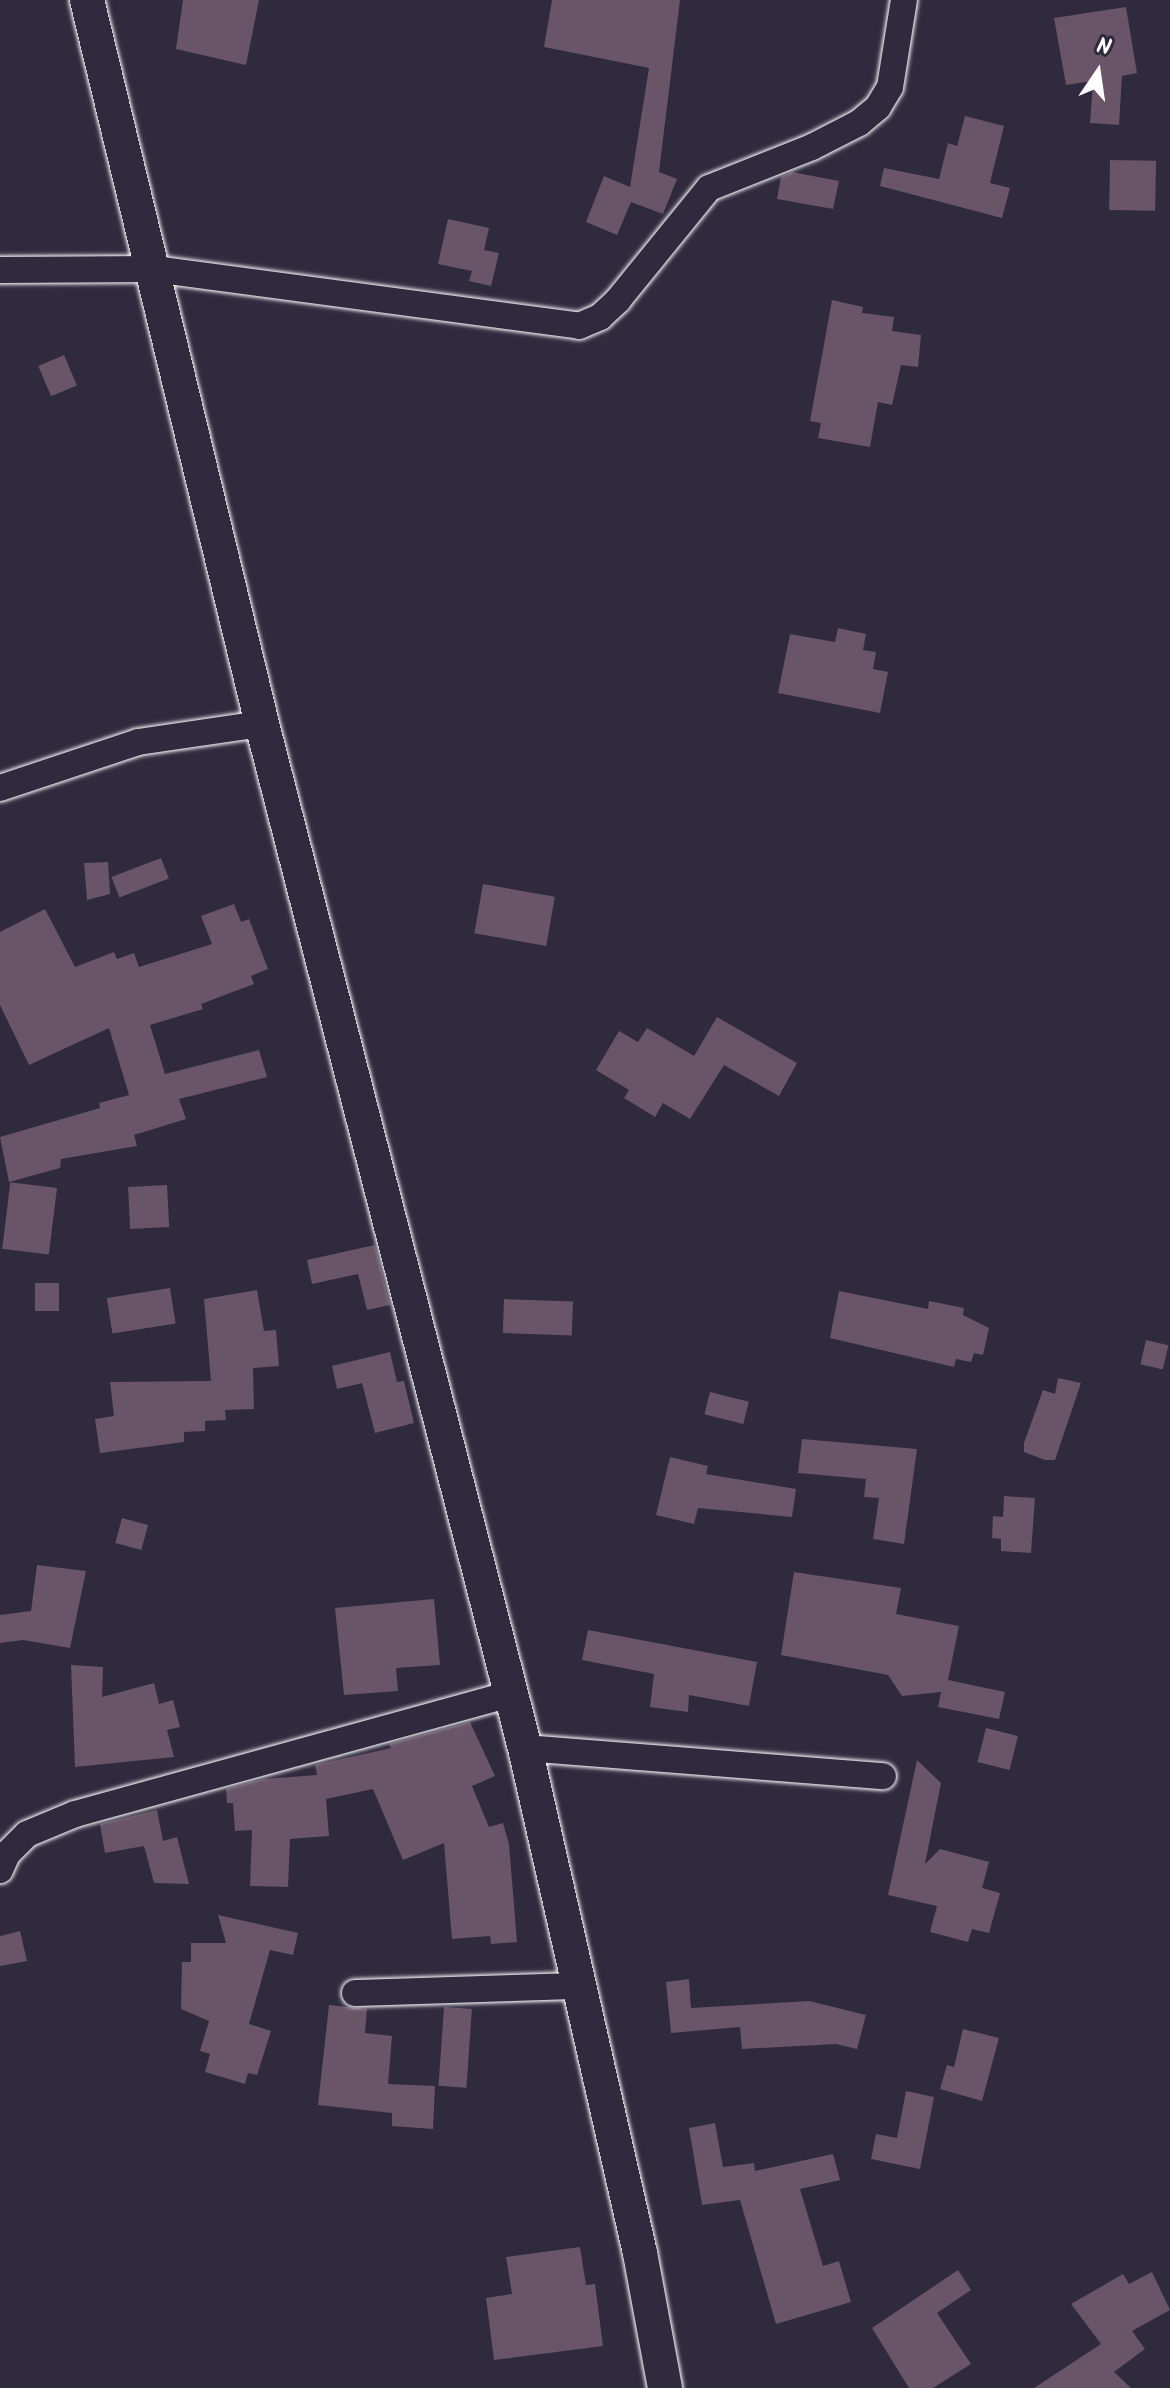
<!DOCTYPE html>
<html>
<head>
<meta charset="utf-8">
<style>
  body { margin:0 }
  #map { position:relative; width:1170px; height:2388px; overflow:hidden; background:#2f2a3d; font-family:Kalam,sans-serif }
  div>[style] { position:absolute }
  .building>* { inset:0; background:#695468; transform-origin:0 0 }
  .roads { filter:drop-shadow(0 0 2px #fff) drop-shadow(0 0 2px #fff) }
  .minor>* { height:26px; margin:-13px; padding:0 13px; transform-origin:13px; border-radius:13px; background:#2f2a3d }
  .tertiary>* { height:34px; margin:-17px; padding:0 17px; transform-origin:17px; border-radius:17px; background:#2f2a3d }
  span { translate:-50% -50%; white-space:nowrap; text-align:center; line-height:1.15; -webkit-text-stroke:8px #2f2a3d; paint-order:stroke }
  .north { position:absolute; left:1058px; top:32px; width:80px; height:80px; -webkit-text-stroke:6px #2f2a3d; paint-order:stroke; rotate:13deg; font-size:22px; font-weight:700; line-height:32px; text-align:center; color:#fff }
  .north::after { content:''; display:block; margin:auto; width:28px; height:36px; background:#fff; clip-path:polygon(50% 0,100% 100%,50% 72%,0 100%) }
</style>
</head>
<body>
<div id="map">
  <div class="building">
    <div style="clip-path:polygon(183px 0,259px 0,246px 65px,176px 49px)"></div>
    <div style="clip-path:polygon(552px 0,680px 0,659px 172px,677px 179px,663px 214px,631px 202px,617px 235px,586px 222px,604px 176px,630px 187px,649px 68px,544px 47px)"></div>
    <div style="clip-path:polygon(1126px 7px,1137px 73px,1122px 76px,1119px 125px,1090px 123px,1093px 81px,1066px 85px,1054px 18px)"></div>
    <div style="clip-path:polygon(965px 116px,1004px 126px,990px 183px,1010px 188px,1002px 218px,880px 186px,884px 168px,939px 179px,948px 143px,957px 146px)"></div>
    <div style="left:1110px;top:160px;width:46px;height:50px;rotate:1deg"></div>
    <div style="clip-path:polygon(792px 172px,839px 181px,833px 209px,777px 199px,781px 177px)"></div>
    <div style="clip-path:polygon(448px 219px,489px 228px,484px 250px,499px 253px,491px 286px,469px 281px,472px 271px,438px 264px)"></div>
    <div style="clip-path:polygon(832px 300px,863px 307px,862px 313px,894px 317px,892px 331px,921px 335px,918px 367px,901px 365px,892px 405px,878px 402px,870px 447px,818px 438px,821px 423px,810px 421px)"></div>
    <div style="left:64px;top:355px;width:33px;height:28px;rotate:67deg"></div>
    <div style="clip-path:polygon(838px 628px,866px 634px,863px 650px,876px 652px,873px 669px,888px 672px,880px 713px,778px 693px,790px 634px,835px 642px)"></div>
    <div style="left:161px;top:858px;width:22px;height:53px;rotate:69deg"></div>
    <div style="clip-path:polygon(108px 862px,110px 894px,87px 900px,84px 863px)"></div>
    <div style="left:483px;top:884px;width:73px;height:50px;rotate:10deg"></div>
    <div style="clip-path:polygon(234px 904px,241px 922px,249px 919px,268px 969px,251px 976px,254px 984px,201px 1004px,203px 1009px,150px 1025px,165px 1074px,259px 1050px,267px 1077px,179px 1099px,186px 1119px,134px 1135px,137px 1146px,61px 1159px,60px 1168px,9px 1182px,0 1137px,100px 1108px,99px 1103px,129px 1095px,109px 1028px,29px 1065px,0 1005px,0 932px,45px 909px,75px 967px,114px 952px,117px 959px,134px 953px,139px 967px,212px 944px,201px 916px)"></div>
    <div style="clip-path:polygon(717px 1017px,797px 1063px,779px 1096px,724px 1065px,690px 1119px,663px 1103px,655px 1117px,624px 1098px,629px 1090px,596px 1070px,619px 1031px,638px 1042px,647px 1028px,694px 1056px)"></div>
    <div style="left:167px;top:1185px;width:42px;height:39px;rotate:87deg"></div>
    <div style="left:57px;top:1188px;width:67px;height:47px;rotate:97deg"></div>
    <div style="clip-path:polygon(375px 1245px,390px 1305px,367px 1310px,358px 1274px,312px 1284px,307px 1260px)"></div>
    <div style="left:35px;top:1283px;width:24px;height:28px"></div>
    <div style="left:170px;top:1288px;width:36px;height:64px;rotate:81deg"></div>
    <div style="clip-path:polygon(257px 1290px,264px 1331px,276px 1330px,279px 1366px,253px 1368px,254px 1409px,225px 1410px,226px 1420px,205px 1421px,205px 1431px,184px 1432px,184px 1442px,100px 1453px,95px 1419px,114px 1416px,110px 1382px,211px 1381px,204px 1299px)"></div>
    <div style="clip-path:polygon(839px 1291px,928px 1309px,929px 1301px,964px 1308px,963px 1315px,989px 1328px,983px 1355px,974px 1353px,971px 1362px,956px 1359px,954px 1367px,830px 1338px)"></div>
    <div style="left:504px;top:1299px;width:69px;height:34px;rotate:2deg"></div>
    <div style="left:1146px;top:1340px;width:23px;height:25px;rotate:13deg"></div>
    <div style="clip-path:polygon(390px 1352px,397px 1382px,404px 1381px,414px 1423px,375px 1433px,362px 1383px,337px 1389px,332px 1366px)"></div>
    <div style="clip-path:polygon(1058px 1378px,1081px 1383px,1055px 1460px,1045px 1460px,1024px 1452px,1024px 1443px,1043px 1390px,1055px 1394px)"></div>
    <div style="left:710px;top:1392px;width:40px;height:23px;rotate:14deg"></div>
    <div style="clip-path:polygon(802px 1439px,917px 1449px,904px 1544px,873px 1539px,879px 1498px,864px 1497px,866px 1479px,798px 1473px)"></div>
    <div style="clip-path:polygon(670px 1457px,708px 1466px,706px 1474px,796px 1489px,792px 1517px,698px 1508px,694px 1524px,656px 1515px)"></div>
    <div style="clip-path:polygon(1004px 1496px,1035px 1498px,1031px 1553px,1001px 1551px,1001px 1539px,992px 1538px,993px 1516px,1003px 1517px)"></div>
    <div style="left:122px;top:1518px;width:27px;height:26px;rotate:15deg"></div>
    <div style="clip-path:polygon(37px 1565px,86px 1571px,70px 1648px,23px 1640px,0 1643px,0 1615px,31px 1611px)"></div>
    <div style="clip-path:polygon(794px 1572px,901px 1588px,896px 1614px,959px 1626px,948px 1680px,1005px 1692px,999px 1719px,938px 1707px,941px 1692px,902px 1696px,888px 1675px,781px 1655px)"></div>
    <div style="clip-path:polygon(434px 1599px,440px 1665px,396px 1668px,398px 1691px,344px 1695px,335px 1608px)"></div>
    <div style="clip-path:polygon(588px 1630px,757px 1662px,749px 1706px,689px 1695px,688px 1712px,650px 1707px,654px 1674px,582px 1660px)"></div>
    <div style="clip-path:polygon(71px 1665px,103px 1667px,102px 1697px,154px 1683px,159px 1704px,173px 1700px,180px 1727px,167px 1730px,174px 1757px,75px 1767px)"></div>
    <div style="clip-path:polygon(470px 1722px,495px 1776px,472px 1786px,489px 1827px,503px 1823px,509px 1844px,517px 1942px,491px 1944px,490px 1936px,452px 1939px,444px 1843px,403px 1860px,373px 1789px,326px 1799px,329px 1836px,290px 1839px,288px 1887px,250px 1886px,252px 1830px,235px 1831px,233px 1803px,227px 1803px,226px 1789px,264px 1779px,317px 1775px,315px 1765px,391px 1748px,389px 1744px)"></div>
    <div style="left:986px;top:1728px;width:33px;height:35px;rotate:14deg"></div>
    <div style="clip-path:polygon(917px 1760px,941px 1783px,925px 1864px,940px 1849px,989px 1862px,982px 1888px,1000px 1893px,989px 1933px,972px 1929px,968px 1942px,930px 1932px,937px 1906px,888px 1895px)"></div>
    <div style="clip-path:polygon(157px 1810px,163px 1841px,177px 1837px,189px 1884px,154px 1883px,144px 1846px,105px 1853px,100px 1824px)"></div>
    <div style="clip-path:polygon(218px 1915px,298px 1933px,293px 1955px,270px 1950px,249px 2024px,271px 2031px,257px 2075px,248px 2073px,245px 2084px,205px 2072px,210px 2054px,200px 2051px,209px 2021px,181px 2009px,182px 1962px,191px 1962px,191px 1943px,226px 1943px)"></div>
    <div style="clip-path:polygon(20px 1931px,27px 1961px,0 1966px,0 1936px)"></div>
    <div style="clip-path:polygon(689px 1979px,691px 2008px,809px 2001px,866px 2015px,857px 2049px,836px 2044px,742px 2049px,740px 2027px,671px 2033px,666px 1982px)"></div>
    <div style="clip-path:polygon(329px 2005px,367px 2009px,365px 2033px,392px 2036px,388px 2084px,435px 2086px,433px 2129px,392px 2126px,392px 2113px,318px 2105px)"></div>
    <div style="left:444px;top:2007px;width:28px;height:79px;rotate:4deg"></div>
    <div style="clip-path:polygon(963px 2029px,999px 2038px,982px 2101px,940px 2089px,947px 2065px,954px 2067px)"></div>
    <div style="clip-path:polygon(906px 2091px,934px 2097px,920px 2169px,871px 2159px,876px 2134px,897px 2138px)"></div>
    <div style="clip-path:polygon(715px 2123px,723px 2167px,754px 2163px,755px 2171px,833px 2154px,840px 2180px,800px 2189px,823px 2266px,839px 2261px,851px 2302px,776px 2324px,740px 2200px,702px 2205px,689px 2128px)"></div>
    <div style="clip-path:polygon(580px 2247px,586px 2285px,595px 2284px,603px 2346px,494px 2360px,486px 2298px,512px 2294px,506px 2257px)"></div>
    <div style="clip-path:polygon(958px 2270px,971px 2290px,937px 2313px,971px 2364px,933px 2388px,909px 2388px,872px 2328px)"></div>
    <div style="clip-path:polygon(1152px 2272px,1170px 2310px,1132px 2331px,1145px 2349px,1114px 2372px,1131px 2388px,1034px 2388px,1101px 2344px,1071px 2304px,1123px 2274px,1129px 2284px)"></div>
  </div>
  <div class="roads">
    <div class="minor">
      <div style="left:0;top:270px;width:154px;rotate:-0.4deg"></div>
      <div style="left:154px;top:269px;width:429px;rotate:7.6deg"></div>
      <div style="left:579px;top:326px;width:23px;rotate:-23deg"></div>
      <div style="left:600px;top:317px;width:25px;rotate:-43deg"></div>
      <div style="left:618px;top:300px;width:144px;rotate:-50.9deg"></div>
      <div style="left:709px;top:188px;width:111px;rotate:-21.7deg"></div>
      <div style="left:812px;top:147px;width:53px;rotate:-27.1deg"></div>
      <div style="left:859px;top:123px;width:25px;rotate:-40deg"></div>
      <div style="left:878px;top:107px;width:23px;rotate:-59deg"></div>
      <div style="left:890px;top:87px;width:88px;rotate:-80.9deg"></div>
      <div style="left:0;top:788px;width:145px;rotate:-18.4deg"></div>
      <div style="left:138px;top:742px;width:125px;rotate:-8.3deg"></div>
      <div style="left:525px;top:1748px;width:359px;rotate:4.5deg"></div>
      <div style="left:0;top:1870px;width:17px;rotate:-66deg"></div>
      <div style="left:7px;top:1854px;width:28px;rotate:-45deg"></div>
      <div style="left:27px;top:1834px;width:52px;rotate:-22.6deg"></div>
      <div style="left:75px;top:1814px;width:452px;rotate:-15.4deg"></div>
      <div style="left:355px;top:1993px;width:222px;rotate:-1.8deg"></div>
    </div>
    <div class="tertiary">
      <div style="left:87px;top:0;width:745px;rotate:76.41deg"></div>
      <div style="left:262px;top:724px;width:1057px;rotate:75.6deg"></div>
      <div style="left:525px;top:1748px;width:518px;rotate:77.17deg"></div>
      <div style="left:640px;top:2253px;width:137px;rotate:79.5deg"></div>
    </div>
  </div>
  <div class="north">N</div>
</div>
</body>
</html>
